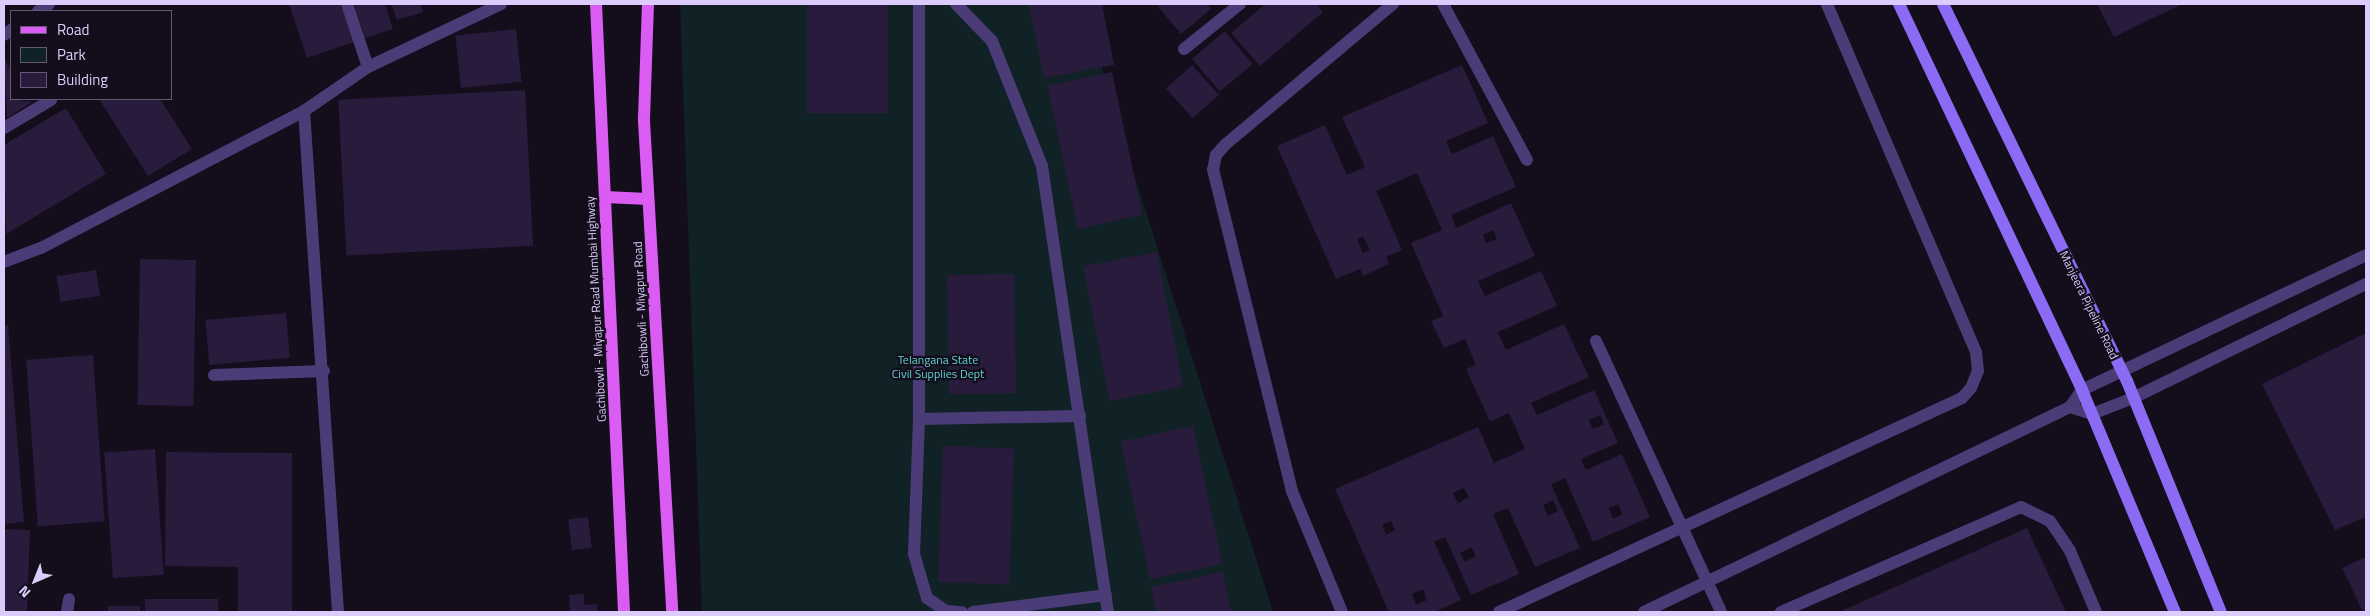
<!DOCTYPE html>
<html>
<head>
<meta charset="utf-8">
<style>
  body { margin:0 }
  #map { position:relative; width:2370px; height:616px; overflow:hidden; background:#130d1c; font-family:"Titillium Web",sans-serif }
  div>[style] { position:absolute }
  .green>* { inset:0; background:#112226 }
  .building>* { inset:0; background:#281b3c; transform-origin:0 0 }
  .lane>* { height:12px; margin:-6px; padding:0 6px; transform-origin:6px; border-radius:6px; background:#4b3c78 }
  .street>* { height:12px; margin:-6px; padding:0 6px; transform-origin:6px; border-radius:6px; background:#4b3c78 }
  .secondary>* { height:12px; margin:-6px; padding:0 6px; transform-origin:6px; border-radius:6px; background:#8b6bf3 }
  .primary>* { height:12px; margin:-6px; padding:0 6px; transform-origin:6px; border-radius:6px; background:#da5cf2 }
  span { translate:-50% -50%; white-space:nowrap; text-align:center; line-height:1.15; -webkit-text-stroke:4.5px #130d1c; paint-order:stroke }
  .street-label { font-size:12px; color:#dcccfb }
  .park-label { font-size:12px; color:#5fd4d0 }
  .frame { position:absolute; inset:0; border:5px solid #dcccfb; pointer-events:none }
  .legend { position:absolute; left:10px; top:10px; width:162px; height:90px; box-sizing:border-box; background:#130d1c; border:1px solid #635975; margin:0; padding:6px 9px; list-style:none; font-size:15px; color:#dcccfb }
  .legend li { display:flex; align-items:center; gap:10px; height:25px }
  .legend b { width:25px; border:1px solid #635975 }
  .north { position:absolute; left:10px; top:556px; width:50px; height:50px; -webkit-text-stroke:4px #130d1c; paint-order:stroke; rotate:224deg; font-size:14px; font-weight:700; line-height:20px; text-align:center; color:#dcccfb }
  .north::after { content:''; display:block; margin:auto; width:18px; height:22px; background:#dcccfb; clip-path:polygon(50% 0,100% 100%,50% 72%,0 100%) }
</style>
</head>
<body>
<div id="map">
  <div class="green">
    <div style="clip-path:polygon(680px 4px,1089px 4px,1106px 86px,1273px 612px,702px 612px)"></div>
  </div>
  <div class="building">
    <div style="clip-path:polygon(289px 4px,340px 4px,354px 42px,307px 58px)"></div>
    <div style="clip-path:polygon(354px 4px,385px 4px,393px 29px,365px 38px)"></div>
    <div style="clip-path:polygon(391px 4px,420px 4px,423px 12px,397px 20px)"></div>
    <div style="left:807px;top:4px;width:81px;height:109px"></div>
    <div style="clip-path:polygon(1029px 4px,1102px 4px,1114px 65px,1044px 78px)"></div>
    <div style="clip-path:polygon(1156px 4px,1207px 4px,1211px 9px,1181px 34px)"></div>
    <div style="clip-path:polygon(1265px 4px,1316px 4px,1323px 12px,1260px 66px,1231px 33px)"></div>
    <div style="clip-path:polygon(2097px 4px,2182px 4px,2114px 37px)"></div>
    <div style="left:516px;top:29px;width:53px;height:61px;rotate:84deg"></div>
    <div style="left:1225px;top:31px;width:43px;height:43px;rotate:50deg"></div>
    <div style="clip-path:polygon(4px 59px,11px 70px,11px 99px,32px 102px,7px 118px)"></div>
    <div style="left:1192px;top:65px;width:40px;height:35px;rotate:48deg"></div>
    <div style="clip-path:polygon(evenodd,1462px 65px,1488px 123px,1446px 141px,1452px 154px,1493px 136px,1516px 187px,1451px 215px,1456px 228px,1511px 203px,1535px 256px,1478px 281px,1485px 296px,1541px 271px,1557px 306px,1498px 332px,1506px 350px,1564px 324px,1589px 377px,1531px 403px,1537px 415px,1594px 390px,1618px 443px,1581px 459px,1586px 470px,1622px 454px,1650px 517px,1593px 542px,1565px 478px,1551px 484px,1580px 548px,1535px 567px,1508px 508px,1493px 514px,1519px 574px,1471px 595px,1445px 537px,1434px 542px,1461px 600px,1434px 612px,1389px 612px,1335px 489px,1478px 427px,1494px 463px,1525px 449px,1509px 413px,1490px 422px,1466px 369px,1476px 365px,1465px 339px,1444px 348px,1431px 321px,1443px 316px,1411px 243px,1442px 230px,1417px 173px,1376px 191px,1402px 250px,1386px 257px,1389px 264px,1363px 276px,1360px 269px,1336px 279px,1277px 146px,1325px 125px,1347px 175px,1365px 167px,1342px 117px,1462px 65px,1493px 230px,1497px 239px,1486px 243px,1483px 235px,1493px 230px,1462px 65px,1363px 236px,1370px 250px,1363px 253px,1357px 239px,1363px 236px,1462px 65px,1600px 415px,1604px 424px,1593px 429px,1589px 420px,1600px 415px,1462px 65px,1464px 488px,1469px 497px,1458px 503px,1453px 493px,1464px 488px,1462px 65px,1553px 500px,1558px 511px,1548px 516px,1543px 505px,1553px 500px,1462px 65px,1618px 504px,1622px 514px,1613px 519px,1609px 508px,1618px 504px,1462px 65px,1391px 521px,1395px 530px,1386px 535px,1382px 525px,1391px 521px,1462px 65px,1471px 547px,1476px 556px,1465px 562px,1460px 553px,1471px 547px,1462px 65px,1423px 589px,1427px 600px,1416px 605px,1412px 594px,1423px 589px)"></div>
    <div style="left:1112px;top:72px;width:146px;height:66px;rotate:78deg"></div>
    <div style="left:525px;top:90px;width:156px;height:187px;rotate:87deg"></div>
    <div style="clip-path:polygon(99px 99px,160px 99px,192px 149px,148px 176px)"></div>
    <div style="clip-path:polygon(66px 108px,106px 174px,6px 234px,4px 145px)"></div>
    <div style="left:1157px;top:252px;width:137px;height:75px;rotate:79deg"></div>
    <div style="left:140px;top:259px;width:56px;height:146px;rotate:1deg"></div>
    <div style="left:96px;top:270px;width:26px;height:40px;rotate:81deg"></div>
    <div style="left:1014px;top:274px;width:119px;height:67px;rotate:89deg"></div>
    <div style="left:286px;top:313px;width:45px;height:81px;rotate:85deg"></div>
    <div style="clip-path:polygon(4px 325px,8px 325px,24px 522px,4px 524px)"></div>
    <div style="clip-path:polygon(2366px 333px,2366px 517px,2335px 530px,2262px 384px)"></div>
    <div style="left:93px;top:355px;width:167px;height:67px;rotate:86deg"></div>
    <div style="left:1193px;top:426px;width:141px;height:74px;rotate:78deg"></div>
    <div style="left:943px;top:446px;width:71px;height:136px;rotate:2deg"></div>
    <div style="left:155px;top:449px;width:126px;height:51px;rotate:86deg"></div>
    <div style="clip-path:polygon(166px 452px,292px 453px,292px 612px,238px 612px,238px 567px,165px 566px)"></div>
    <div style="left:588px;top:517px;width:31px;height:20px;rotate:83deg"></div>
    <div style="clip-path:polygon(2027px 528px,2066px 612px,1839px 612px)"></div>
    <div style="left:4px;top:529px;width:26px;height:83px;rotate:2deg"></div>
    <div style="clip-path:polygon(2366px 557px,2366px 612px,2363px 612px,2342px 568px)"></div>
    <div style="clip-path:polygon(1223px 572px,1231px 612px,1156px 612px,1151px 587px)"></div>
    <div style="clip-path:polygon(584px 594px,584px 605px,597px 604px,597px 612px,570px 612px,569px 595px)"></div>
    <div style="left:145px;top:599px;width:73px;height:13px"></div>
    <div style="left:108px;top:606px;width:32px;height:6px"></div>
  </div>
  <div class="lane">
    <div style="left:919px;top:4px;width:415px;rotate:90deg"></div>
    <div style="left:919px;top:419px;width:135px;rotate:92.1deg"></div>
    <div style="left:914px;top:554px;width:46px;rotate:73.5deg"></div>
    <div style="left:927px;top:598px;width:23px;rotate:34deg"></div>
    <div style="left:946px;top:611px;width:16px;rotate:4deg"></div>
    <div style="left:956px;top:4px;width:52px;rotate:45.8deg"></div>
    <div style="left:992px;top:41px;width:135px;rotate:68.2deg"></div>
    <div style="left:1042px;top:166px;width:451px;rotate:81.6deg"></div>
    <div style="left:214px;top:375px;width:110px;rotate:-2.1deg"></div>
    <div style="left:919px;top:419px;width:161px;rotate:-1.1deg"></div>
    <div style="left:67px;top:612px;width:13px;rotate:-81deg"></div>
    <div style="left:973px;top:612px;width:134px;rotate:-7.3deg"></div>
  </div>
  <div class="street">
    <div style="left:347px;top:4px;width:66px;rotate:71.6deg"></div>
    <div style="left:1443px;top:4px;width:177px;rotate:61.7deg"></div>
    <div style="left:38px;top:11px;width:13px;rotate:-32deg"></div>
    <div style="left:4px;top:35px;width:9px;rotate:-36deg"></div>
    <div style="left:1184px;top:49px;width:72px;rotate:-38.8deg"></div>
    <div style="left:304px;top:111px;width:502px;rotate:86.12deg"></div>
    <div style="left:4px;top:128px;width:55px;rotate:-30.8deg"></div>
    <div style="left:4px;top:262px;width:40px;rotate:-21deg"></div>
    <div style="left:41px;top:248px;width:297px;rotate:-27.5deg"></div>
    <div style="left:304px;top:111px;width:78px;rotate:-34.5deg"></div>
    <div style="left:368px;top:67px;width:147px;rotate:-25.3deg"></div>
    <div style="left:1596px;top:341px;width:298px;rotate:65.2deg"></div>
    <div style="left:2070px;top:407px;width:23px;rotate:18deg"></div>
    <div style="left:2092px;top:414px;width:44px;rotate:-21.3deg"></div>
    <div style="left:2133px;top:398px;width:259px;rotate:-26.1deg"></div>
    <div style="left:1342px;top:612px;width:131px;rotate:-112.5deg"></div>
    <div style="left:1292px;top:491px;width:331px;rotate:-103.8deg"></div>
    <div style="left:1213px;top:170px;width:15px;rotate:-79deg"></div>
    <div style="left:1216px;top:155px;width:15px;rotate:-48deg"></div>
    <div style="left:1226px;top:144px;width:218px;rotate:-40deg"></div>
    <div style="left:1499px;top:612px;width:510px;rotate:-24.81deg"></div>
    <div style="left:1962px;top:398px;width:13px;rotate:-48deg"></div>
    <div style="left:1971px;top:388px;width:18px;rotate:-68deg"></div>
    <div style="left:1978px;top:371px;width:19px;rotate:-96deg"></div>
    <div style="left:1976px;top:352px;width:379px;rotate:-113.2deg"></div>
    <div style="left:1644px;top:612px;width:473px;rotate:-25.7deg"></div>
    <div style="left:2070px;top:407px;width:21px;rotate:-55deg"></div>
    <div style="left:2082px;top:390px;width:314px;rotate:-25.4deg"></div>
    <div style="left:1781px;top:612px;width:262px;rotate:-23.6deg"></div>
    <div style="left:2021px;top:507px;width:32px;rotate:26deg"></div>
    <div style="left:2050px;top:521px;width:36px;rotate:56deg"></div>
    <div style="left:2070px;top:551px;width:66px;rotate:66.9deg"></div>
  </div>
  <div class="secondary">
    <div style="left:1899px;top:4px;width:427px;rotate:64.6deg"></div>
    <div style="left:2082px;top:390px;width:241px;rotate:67.3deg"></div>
    <div style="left:1943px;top:4px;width:420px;rotate:64deg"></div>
    <div style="left:2127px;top:381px;width:249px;rotate:67.9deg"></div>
  </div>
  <div class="primary">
    <div style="left:596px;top:4px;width:609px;rotate:87.36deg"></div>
    <div style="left:648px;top:4px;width:117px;rotate:92deg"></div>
    <div style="left:644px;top:121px;width:492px;rotate:86.7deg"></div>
    <div style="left:605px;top:197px;width:43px;rotate:2.7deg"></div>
  </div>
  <div class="street-label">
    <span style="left:2089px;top:305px;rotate:64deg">Manjeera Pipeline Road</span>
    <span style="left:596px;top:309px;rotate:-93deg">Gachibowli - Miyapur Road Mumbai Highway</span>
    <span style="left:641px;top:309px;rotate:-93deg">Gachibowli - Miyapur Road</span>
  </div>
  <div class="park-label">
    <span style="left:938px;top:367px">Telangana State<br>Civil Supplies Dept</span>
  </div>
  <div class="frame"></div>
  <ul class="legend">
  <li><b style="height:6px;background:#da5cf2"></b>Road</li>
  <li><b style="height:14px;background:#112226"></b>Park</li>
  <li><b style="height:14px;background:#281b3c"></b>Building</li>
  </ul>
  <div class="north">N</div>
</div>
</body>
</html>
